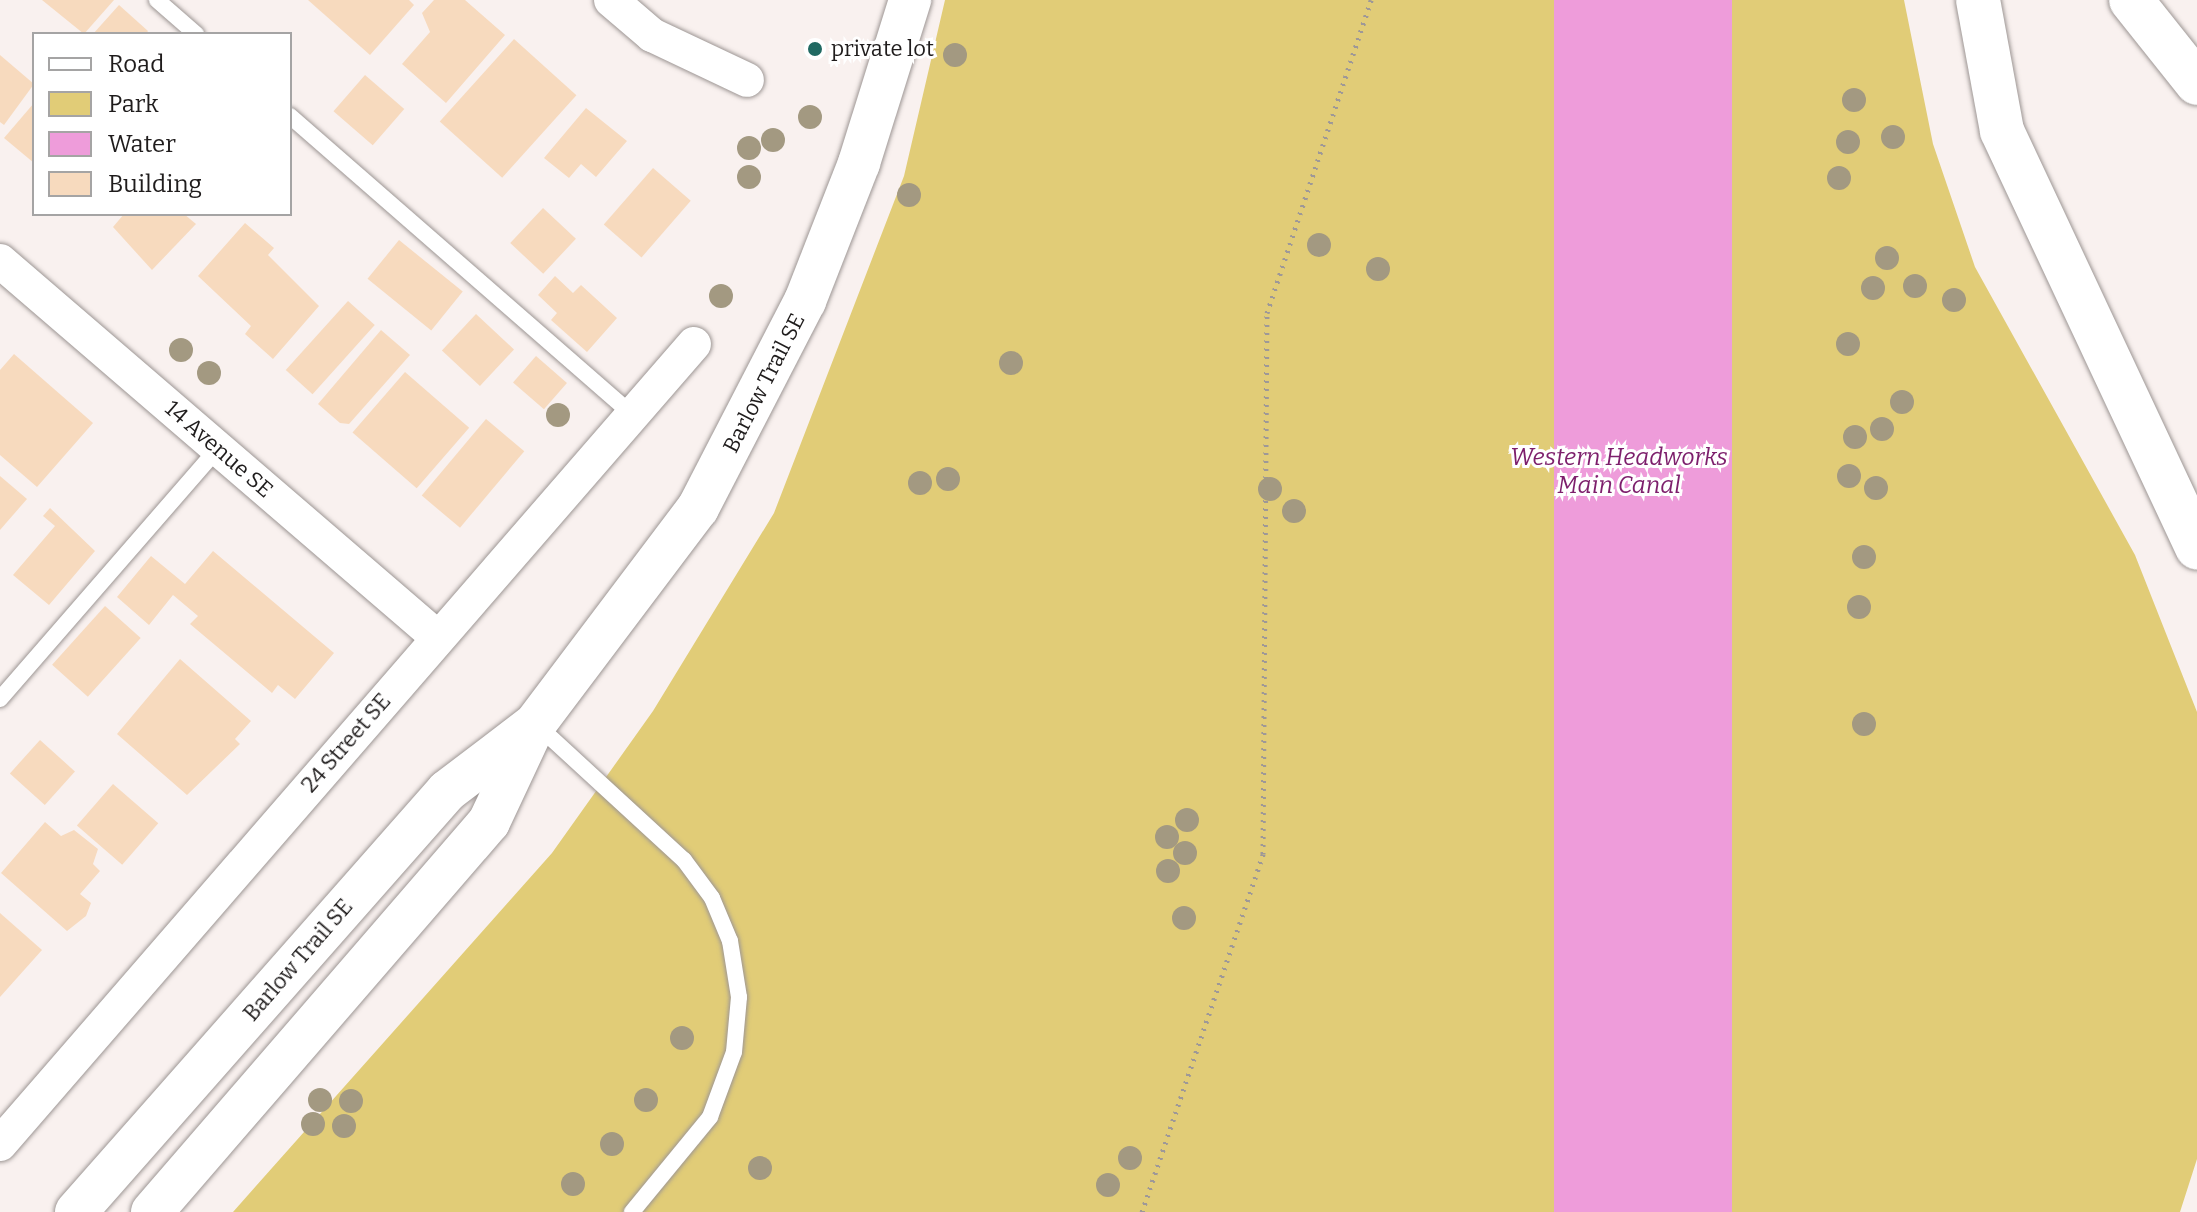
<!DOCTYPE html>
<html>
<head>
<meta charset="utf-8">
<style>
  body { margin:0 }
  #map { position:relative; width:2197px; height:1212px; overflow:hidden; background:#f9f1ef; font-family:Bitter,serif }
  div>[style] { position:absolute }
  .green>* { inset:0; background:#e1cc77 }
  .water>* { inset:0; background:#ee9cda; transform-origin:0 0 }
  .building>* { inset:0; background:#f7dabe; transform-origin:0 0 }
  .path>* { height:5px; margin-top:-2.5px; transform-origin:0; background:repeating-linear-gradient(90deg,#9e9897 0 2px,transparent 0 8px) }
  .roads { filter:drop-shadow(0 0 2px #9d9694) drop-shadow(0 0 2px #9d9694) }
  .service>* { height:16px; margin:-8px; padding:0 8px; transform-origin:8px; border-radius:8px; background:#fff }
  .minor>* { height:34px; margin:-17px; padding:0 17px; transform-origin:17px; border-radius:17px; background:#fff }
  .tertiary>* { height:42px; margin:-21px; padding:0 21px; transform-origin:21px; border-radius:21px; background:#fff }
  .motorway>* { height:44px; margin:-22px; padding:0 22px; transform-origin:22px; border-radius:22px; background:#fff }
  .trees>* { width:24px; height:24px; margin:-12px; border-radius:50%; background:#a39981 }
  .dots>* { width:22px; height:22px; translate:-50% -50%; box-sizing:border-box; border:4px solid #fff; border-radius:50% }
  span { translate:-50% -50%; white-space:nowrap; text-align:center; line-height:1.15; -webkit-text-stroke:6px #fff; paint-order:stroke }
  .poi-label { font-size:22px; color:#1f1c1c }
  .left { translate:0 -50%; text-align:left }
  .street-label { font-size:22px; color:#1f1c1c }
  .water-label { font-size:24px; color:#7d1f6c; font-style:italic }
  .legend { position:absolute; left:32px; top:32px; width:260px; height:184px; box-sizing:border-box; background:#fff; border:2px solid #a5a4a4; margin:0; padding:10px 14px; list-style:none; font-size:24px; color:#1f1c1c }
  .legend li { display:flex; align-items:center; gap:16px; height:40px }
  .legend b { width:40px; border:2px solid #a5a4a4 }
</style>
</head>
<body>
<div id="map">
  <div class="green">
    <div style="clip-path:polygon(945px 0,1904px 0,1933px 144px,1975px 267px,2135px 555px,2197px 712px,2197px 1159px,2180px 1212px,233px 1212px,552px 853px,653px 711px,774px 513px,904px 176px)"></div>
  </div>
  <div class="water">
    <div style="left:1554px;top:0;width:178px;height:1213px"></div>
  </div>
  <div class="building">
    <div style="clip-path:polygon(42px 0,114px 0,84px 34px)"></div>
    <div style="clip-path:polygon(308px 0,409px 0,414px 5px,370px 55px)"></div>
    <div style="clip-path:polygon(434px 0,465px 0,505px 35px,446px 103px,402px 64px,430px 32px,422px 13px)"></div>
    <div style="clip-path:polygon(119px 5px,148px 31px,146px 34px,93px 34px)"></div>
    <div style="left:514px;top:39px;width:84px;height:111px;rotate:42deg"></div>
    <div style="clip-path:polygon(0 55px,34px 84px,4px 125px,0 122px)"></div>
    <div style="left:365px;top:75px;width:52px;height:48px;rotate:41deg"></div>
    <div style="clip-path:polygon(34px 103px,34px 163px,4px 138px)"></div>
    <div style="clip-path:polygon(586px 108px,627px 141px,596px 177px,581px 164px,569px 178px,544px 158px)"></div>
    <div style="left:653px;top:168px;width:50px;height:75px;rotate:41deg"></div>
    <div style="left:543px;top:208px;width:45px;height:48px;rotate:43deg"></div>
    <div style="clip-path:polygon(124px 214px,184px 214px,196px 224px,152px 270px,113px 227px)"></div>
    <div style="clip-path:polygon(245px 223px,274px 248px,268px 255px,319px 306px,273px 359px,245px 334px,251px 326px,198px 276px)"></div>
    <div style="left:399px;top:240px;width:82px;height:50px;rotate:39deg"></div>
    <div style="clip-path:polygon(555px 276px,573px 293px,581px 285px,617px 318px,587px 352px,551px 320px,557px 313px,538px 295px)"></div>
    <div style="left:348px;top:301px;width:36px;height:93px;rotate:42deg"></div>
    <div style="left:476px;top:314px;width:52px;height:50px;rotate:43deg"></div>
    <div style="clip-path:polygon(381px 330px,410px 355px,349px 424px,340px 423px,318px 404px)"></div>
    <div style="clip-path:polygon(14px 354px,93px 423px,37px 487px,0 455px,0 370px)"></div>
    <div style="left:536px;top:356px;width:41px;height:35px;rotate:41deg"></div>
    <div style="left:405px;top:372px;width:85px;height:80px;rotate:41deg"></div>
    <div style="left:486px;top:419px;width:50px;height:100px;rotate:40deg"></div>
    <div style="clip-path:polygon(0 476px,27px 499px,0 530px)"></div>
    <div style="clip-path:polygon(50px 508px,95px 551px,49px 605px,13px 575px,55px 526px,43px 516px)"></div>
    <div style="clip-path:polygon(213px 551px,334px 653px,295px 699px,278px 685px,272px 693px,190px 624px,198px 616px,173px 595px,149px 625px,117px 597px,151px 556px,185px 584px)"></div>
    <div style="left:105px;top:606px;width:48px;height:79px;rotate:42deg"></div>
    <div style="clip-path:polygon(180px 659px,251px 721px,235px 739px,240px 744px,187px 795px,117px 734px)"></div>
    <div style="left:40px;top:740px;width:47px;height:45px;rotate:42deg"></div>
    <div style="left:113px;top:784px;width:60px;height:55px;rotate:41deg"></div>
    <div style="clip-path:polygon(45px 822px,61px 836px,74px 830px,98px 849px,93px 864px,100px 871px,80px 894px,91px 903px,86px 916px,67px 931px,1px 873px)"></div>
    <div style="clip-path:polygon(0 913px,42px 950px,0 997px)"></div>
  </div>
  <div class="path">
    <div style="left:1142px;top:1212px;width:378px;rotate:-71.3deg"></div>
    <div style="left:1263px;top:854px;width:541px;rotate:-89.58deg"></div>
    <div style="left:1267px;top:313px;width:330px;rotate:-71.6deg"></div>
  </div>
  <div class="roads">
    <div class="service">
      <div style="left:157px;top:0;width:52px;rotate:41.1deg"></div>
      <div style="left:290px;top:116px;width:456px;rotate:41.1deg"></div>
      <div style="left:0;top:699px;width:332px;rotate:-49deg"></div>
      <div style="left:537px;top:725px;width:200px;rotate:42.6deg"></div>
      <div style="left:684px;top:860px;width:47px;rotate:53.6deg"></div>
      <div style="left:712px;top:898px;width:47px;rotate:67.3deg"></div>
      <div style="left:730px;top:941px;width:57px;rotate:80.9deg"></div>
      <div style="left:739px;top:997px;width:55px;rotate:95.2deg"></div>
      <div style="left:734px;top:1052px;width:69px;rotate:110.3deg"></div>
      <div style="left:710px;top:1117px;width:123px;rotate:129.4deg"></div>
    </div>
    <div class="minor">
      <div style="left:611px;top:0;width:54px;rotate:40.5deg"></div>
      <div style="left:652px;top:35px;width:105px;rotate:25.3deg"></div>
      <div style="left:0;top:261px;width:576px;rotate:40.71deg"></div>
      <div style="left:0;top:1144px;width:1059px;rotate:-49.06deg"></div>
    </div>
    <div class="tertiary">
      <div style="left:76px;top:1212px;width:561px;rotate:-48.61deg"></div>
      <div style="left:447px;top:791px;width:106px;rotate:-37.3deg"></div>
      <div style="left:152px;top:1212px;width:515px;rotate:-49.17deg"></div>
      <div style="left:489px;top:822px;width:108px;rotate:-64.9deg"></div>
      <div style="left:535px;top:724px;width:271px;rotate:-53deg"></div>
      <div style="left:698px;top:508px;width:233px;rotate:-62.7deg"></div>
      <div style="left:805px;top:301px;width:148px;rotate:-68.6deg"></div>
      <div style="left:859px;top:163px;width:171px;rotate:-72.6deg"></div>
    </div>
    <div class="motorway">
      <div style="left:1978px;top:0;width:133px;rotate:79.6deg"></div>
      <div style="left:2002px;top:131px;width:460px;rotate:64.9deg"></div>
      <div style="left:2131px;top:0;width:106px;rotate:51.5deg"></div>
    </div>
  </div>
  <div class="trees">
    <div style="left:955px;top:55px"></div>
    <div style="left:1854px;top:100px"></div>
    <div style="left:810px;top:117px"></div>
    <div style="left:1893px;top:137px"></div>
    <div style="left:773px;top:140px"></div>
    <div style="left:1848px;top:142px"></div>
    <div style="left:749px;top:148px"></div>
    <div style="left:749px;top:177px"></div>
    <div style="left:1839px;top:178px"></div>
    <div style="left:909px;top:195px"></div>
    <div style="left:1319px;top:245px"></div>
    <div style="left:1887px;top:258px"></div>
    <div style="left:1378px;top:269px"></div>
    <div style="left:1915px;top:286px"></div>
    <div style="left:1873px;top:288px"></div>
    <div style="left:721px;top:296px"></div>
    <div style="left:1954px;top:300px"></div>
    <div style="left:1848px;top:344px"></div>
    <div style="left:181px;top:350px"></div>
    <div style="left:1011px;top:363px"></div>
    <div style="left:209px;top:373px"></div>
    <div style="left:1902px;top:402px"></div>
    <div style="left:558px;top:415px"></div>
    <div style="left:1882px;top:429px"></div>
    <div style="left:1855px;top:437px"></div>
    <div style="left:1849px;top:476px"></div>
    <div style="left:948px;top:479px"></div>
    <div style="left:920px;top:483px"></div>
    <div style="left:1876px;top:488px"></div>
    <div style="left:1270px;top:489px"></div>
    <div style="left:1294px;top:511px"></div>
    <div style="left:1864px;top:557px"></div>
    <div style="left:1859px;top:607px"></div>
    <div style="left:1864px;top:724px"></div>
    <div style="left:1187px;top:820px"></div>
    <div style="left:1167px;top:837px"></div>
    <div style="left:1185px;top:853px"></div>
    <div style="left:1168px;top:871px"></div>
    <div style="left:1184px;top:918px"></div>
    <div style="left:682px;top:1038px"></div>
    <div style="left:320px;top:1100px"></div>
    <div style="left:646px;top:1100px"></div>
    <div style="left:351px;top:1101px"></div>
    <div style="left:313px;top:1124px"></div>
    <div style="left:344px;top:1126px"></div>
    <div style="left:612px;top:1144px"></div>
    <div style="left:1130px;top:1158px"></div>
    <div style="left:760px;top:1168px"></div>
    <div style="left:573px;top:1184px"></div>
    <div style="left:1108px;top:1185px"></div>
  </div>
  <div class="dots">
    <div style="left:815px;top:49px;background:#206962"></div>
  </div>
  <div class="poi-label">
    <span class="left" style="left:831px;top:49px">private lot</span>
  </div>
  <div class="street-label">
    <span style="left:764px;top:383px;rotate:-63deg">Barlow Trail SE</span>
    <span style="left:219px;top:449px;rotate:41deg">14 Avenue SE</span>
    <span style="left:346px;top:743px;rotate:-49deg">24 Street SE</span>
    <span style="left:298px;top:960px;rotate:-49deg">Barlow Trail SE</span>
  </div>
  <div class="water-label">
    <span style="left:1619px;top:472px">Western Headworks<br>Main Canal</span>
  </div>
  <ul class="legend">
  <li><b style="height:10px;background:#fff"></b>Road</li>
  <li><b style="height:22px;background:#e1cc77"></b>Park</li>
  <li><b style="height:22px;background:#ee9cda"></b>Water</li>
  <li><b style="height:22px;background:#f7dabe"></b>Building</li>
  </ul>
</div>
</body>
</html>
